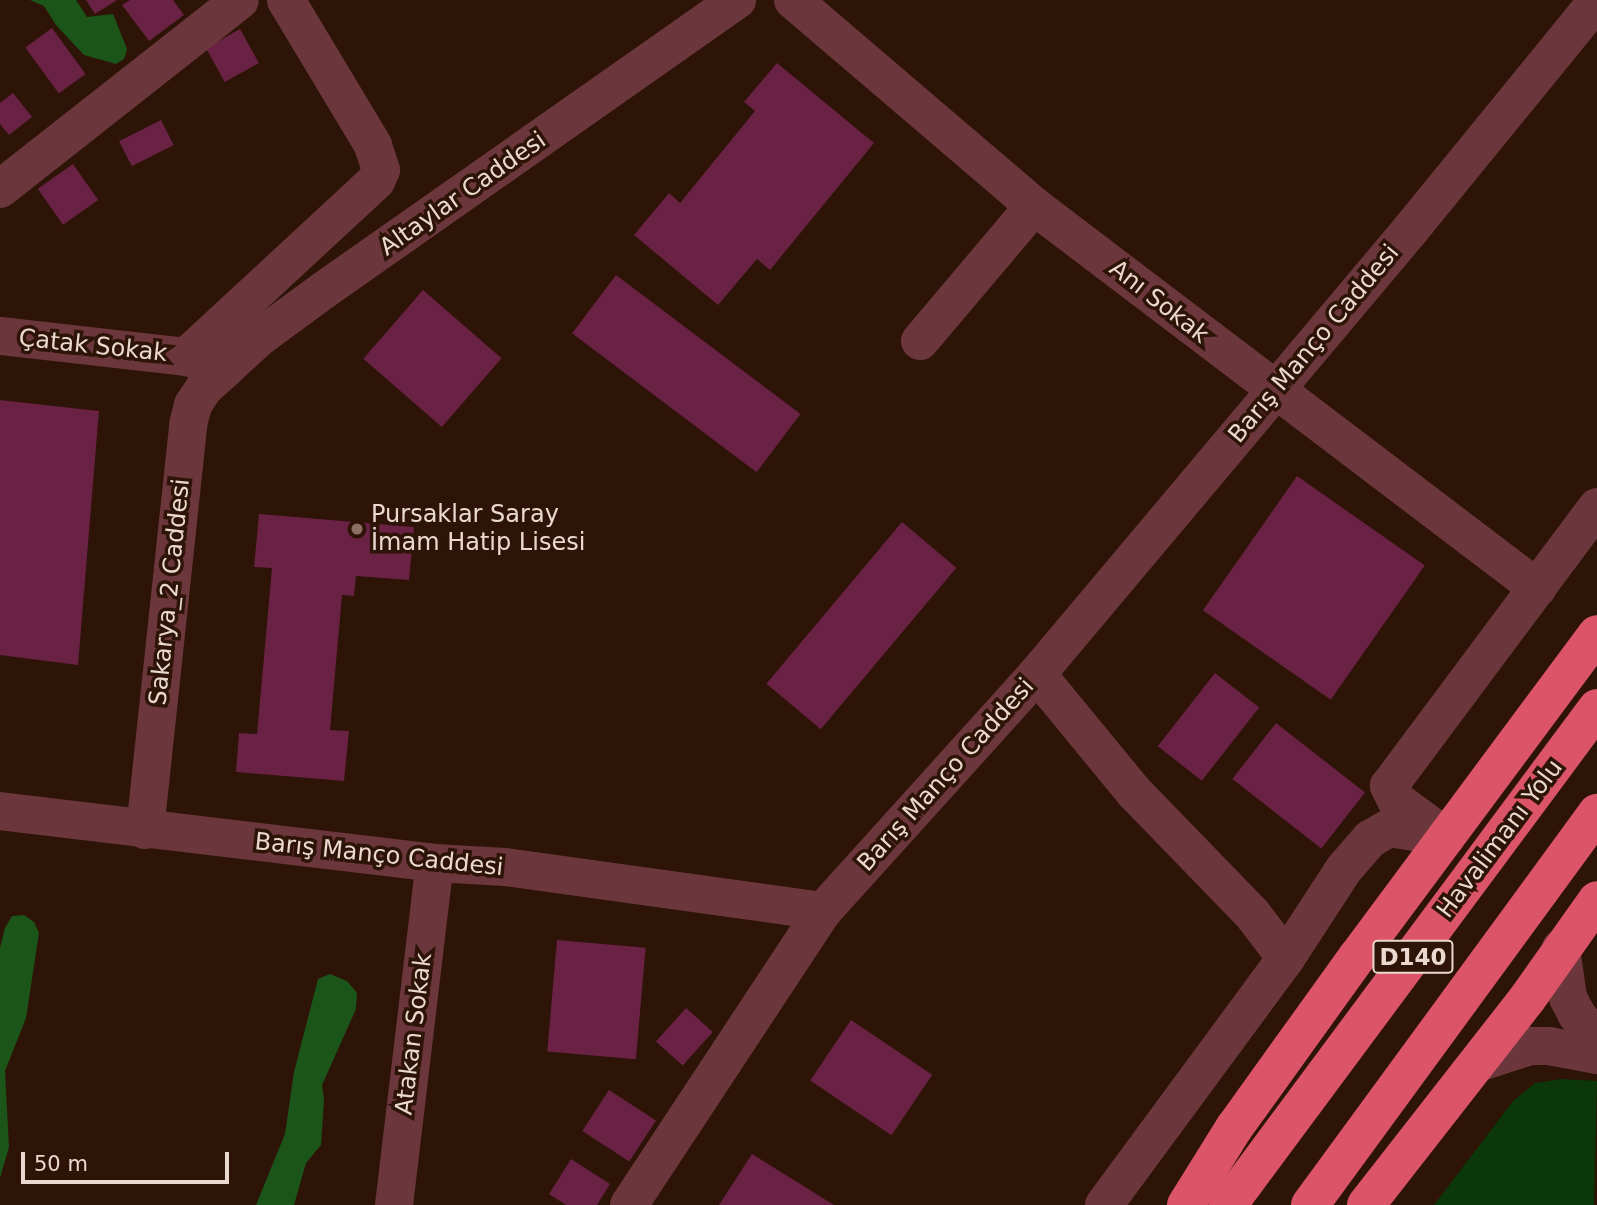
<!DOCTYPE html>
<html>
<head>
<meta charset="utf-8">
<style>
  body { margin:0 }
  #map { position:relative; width:1597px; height:1205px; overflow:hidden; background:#2d1407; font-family:"DejaVu Sans",sans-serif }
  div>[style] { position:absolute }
  .green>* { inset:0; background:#0b370a }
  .forest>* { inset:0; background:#1b5519 }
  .building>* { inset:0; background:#692144; transform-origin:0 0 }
  .minor>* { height:38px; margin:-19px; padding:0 19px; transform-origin:19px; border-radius:19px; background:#6c373c }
  .highway>* { height:38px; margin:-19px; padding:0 19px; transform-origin:19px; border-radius:19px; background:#db5467 }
  .dots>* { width:19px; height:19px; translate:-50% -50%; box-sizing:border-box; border:4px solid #2d1407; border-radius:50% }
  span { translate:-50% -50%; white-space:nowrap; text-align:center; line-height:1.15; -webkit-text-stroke:7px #2d1407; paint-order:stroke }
  .shield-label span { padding:2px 5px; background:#2d1407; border:2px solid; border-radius:5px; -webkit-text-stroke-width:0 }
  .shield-label { font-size:23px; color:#ebd9d0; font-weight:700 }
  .street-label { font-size:24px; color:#ebd9d0 }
  .poi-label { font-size:24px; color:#ebd9d0 }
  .left { translate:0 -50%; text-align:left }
  .scale { position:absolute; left:21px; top:1152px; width:208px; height:32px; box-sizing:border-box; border:4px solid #ebd9d0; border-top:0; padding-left:9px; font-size:21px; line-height:24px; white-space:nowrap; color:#ebd9d0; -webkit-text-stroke:5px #2d1407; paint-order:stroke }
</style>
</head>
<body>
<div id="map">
  <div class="green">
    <div style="clip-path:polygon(1561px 1079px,1597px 1081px,1594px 1205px,1434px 1205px,1513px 1101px,1535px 1083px)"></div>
  </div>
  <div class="forest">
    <div style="clip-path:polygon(30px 0,76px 0,87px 17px,113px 14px,127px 49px,124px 59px,116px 64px,84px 55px,56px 25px,44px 6px)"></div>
    <div style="clip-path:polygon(24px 915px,34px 922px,39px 933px,26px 1018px,5px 1071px,9px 1147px,0 1178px,0 948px,5px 928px,12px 916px)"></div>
    <div style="clip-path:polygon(330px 974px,347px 981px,357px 993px,356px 1009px,322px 1085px,324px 1100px,321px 1145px,306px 1163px,294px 1205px,256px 1205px,285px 1134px,294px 1072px,318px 979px)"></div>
  </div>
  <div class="building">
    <div style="clip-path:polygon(86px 0,117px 0,95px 14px)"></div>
    <div style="clip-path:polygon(130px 0,173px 0,184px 15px,149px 41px,122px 5px)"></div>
    <div style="left:52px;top:28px;width:57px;height:33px;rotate:54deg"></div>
    <div style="left:240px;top:29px;width:39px;height:39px;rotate:61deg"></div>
    <div style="clip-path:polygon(777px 63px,874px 143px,770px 270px,757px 259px,718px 305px,634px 235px,669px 193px,680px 203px,755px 111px,744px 102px)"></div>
    <div style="clip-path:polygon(13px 93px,32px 117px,9px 135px,0 124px,0 103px)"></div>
    <div style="left:161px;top:120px;width:28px;height:47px;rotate:63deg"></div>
    <div style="left:73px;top:164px;width:44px;height:43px;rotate:55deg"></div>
    <div style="left:616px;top:275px;width:231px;height:73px;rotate:37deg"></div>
    <div style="left:423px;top:290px;width:104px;height:91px;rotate:41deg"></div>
    <div style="clip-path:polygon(0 400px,99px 411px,78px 665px,0 655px)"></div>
    <div style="left:1297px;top:476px;width:156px;height:164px;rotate:35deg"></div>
    <div style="clip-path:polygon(259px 514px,414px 527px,409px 580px,356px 576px,354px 596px,342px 595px,330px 730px,349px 731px,344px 781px,236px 772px,239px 733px,257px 734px,272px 568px,254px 567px)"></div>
    <div style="left:902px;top:522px;width:71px;height:211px;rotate:40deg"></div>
    <div style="left:1215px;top:673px;width:56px;height:93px;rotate:38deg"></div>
    <div style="left:1276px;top:723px;width:113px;height:71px;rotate:38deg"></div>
    <div style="left:557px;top:940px;width:89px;height:112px;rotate:5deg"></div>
    <div style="left:686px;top:1008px;width:36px;height:45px;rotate:42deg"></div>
    <div style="left:851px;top:1020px;width:98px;height:73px;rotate:34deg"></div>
    <div style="left:609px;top:1090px;width:56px;height:49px;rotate:33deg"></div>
    <div style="clip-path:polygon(752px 1154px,834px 1205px,719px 1205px)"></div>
    <div style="clip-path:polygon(571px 1159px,610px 1184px,597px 1205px,566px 1205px,549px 1194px)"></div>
  </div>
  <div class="minor">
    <div style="left:793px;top:0;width:317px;rotate:40.5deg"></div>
    <div style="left:1034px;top:206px;width:632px;rotate:37.21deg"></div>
    <div style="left:0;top:189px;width:305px;rotate:-38.2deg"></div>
    <div style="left:0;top:336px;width:187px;rotate:6.4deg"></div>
    <div style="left:186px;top:357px;width:42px;rotate:13.7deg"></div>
    <div style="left:227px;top:367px;width:45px;rotate:-42.3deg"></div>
    <div style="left:260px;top:337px;width:79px;rotate:-36.3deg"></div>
    <div style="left:324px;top:290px;width:505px;rotate:-35.08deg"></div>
    <div style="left:920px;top:341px;width:177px;rotate:-49.8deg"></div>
    <div style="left:186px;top:357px;width:244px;rotate:-42.8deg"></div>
    <div style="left:365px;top:191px;width:15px;rotate:-42deg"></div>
    <div style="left:376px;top:181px;width:12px;rotate:-66deg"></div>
    <div style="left:381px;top:170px;width:26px;rotate:-108deg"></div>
    <div style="left:373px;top:145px;width:169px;rotate:-121deg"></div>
    <div style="left:1037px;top:674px;width:153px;rotate:50.6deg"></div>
    <div style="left:1134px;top:792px;width:171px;rotate:45.9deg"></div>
    <div style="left:1253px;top:915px;width:54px;rotate:52.5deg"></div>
    <div style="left:0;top:811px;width:438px;rotate:6.8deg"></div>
    <div style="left:435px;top:863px;width:70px;rotate:3.3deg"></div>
    <div style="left:505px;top:867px;width:321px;rotate:7.9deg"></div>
    <div style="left:823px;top:911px;width:319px;rotate:-47.9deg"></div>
    <div style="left:1037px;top:674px;width:581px;rotate:-49.95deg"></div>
    <div style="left:1411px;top:229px;width:294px;rotate:-50.8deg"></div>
    <div style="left:145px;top:830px;width:407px;rotate:-83.9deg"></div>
    <div style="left:188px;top:425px;width:21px;rotate:-76deg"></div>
    <div style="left:193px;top:405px;width:20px;rotate:-57deg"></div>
    <div style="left:204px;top:388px;width:31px;rotate:-42deg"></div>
    <div style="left:1438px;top:831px;width:52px;rotate:-143.6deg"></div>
    <div style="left:1396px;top:800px;width:16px;rotate:-117deg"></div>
    <div style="left:1389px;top:786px;width:348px;rotate:-53.3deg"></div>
    <div style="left:1561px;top:948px;width:50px;rotate:82deg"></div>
    <div style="left:1568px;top:998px;width:19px;rotate:62deg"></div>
    <div style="left:1577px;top:1015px;width:32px;rotate:51deg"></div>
    <div style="left:1478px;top:1063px;width:55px;rotate:-18.1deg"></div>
    <div style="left:1530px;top:1046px;width:19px"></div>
    <div style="left:1549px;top:1046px;width:49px;rotate:10.6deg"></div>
    <div style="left:394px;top:1205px;width:344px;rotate:-83.2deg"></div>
    <div style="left:629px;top:1205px;width:352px;rotate:-56.6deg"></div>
    <div style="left:1104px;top:1205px;width:307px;rotate:-53.6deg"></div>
    <div style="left:1286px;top:958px;width:106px;rotate:-56.9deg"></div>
    <div style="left:1344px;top:869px;width:40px;rotate:-49deg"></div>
    <div style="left:1370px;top:839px;width:22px;rotate:-30deg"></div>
    <div style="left:1389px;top:828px;width:58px;rotate:9deg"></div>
  </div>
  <div class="highway">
    <div style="left:1186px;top:1205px;width:91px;rotate:-58.1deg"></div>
    <div style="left:1234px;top:1128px;width:211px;rotate:-54.3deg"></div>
    <div style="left:1357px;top:957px;width:402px;rotate:-53.4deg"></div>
    <div style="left:1228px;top:1205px;width:619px;rotate:-53.41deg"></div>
    <div style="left:1310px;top:1205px;width:486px;rotate:-53.8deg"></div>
    <div style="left:1366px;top:1205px;width:261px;rotate:-52deg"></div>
    <div style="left:1527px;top:999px;width:121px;rotate:-54.7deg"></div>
  </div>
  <div class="dots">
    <div style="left:357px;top:529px;background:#8d6e63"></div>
  </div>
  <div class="shield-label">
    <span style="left:1413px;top:957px">D140</span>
  </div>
  <div class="street-label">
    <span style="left:463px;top:194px;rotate:-35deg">Altaylar Caddesi</span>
    <span style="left:1159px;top:302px;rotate:38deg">Anı Sokak</span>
    <span style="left:1314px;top:344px;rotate:-50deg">Barış Manço Caddesi</span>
    <span style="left:93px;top:346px;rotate:6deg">Çatak Sokak</span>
    <span style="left:170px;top:592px;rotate:-84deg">Sakarya_2 Caddesi</span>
    <span style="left:946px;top:775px;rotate:-48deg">Barış Manço Caddesi</span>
    <span style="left:1500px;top:839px;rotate:-53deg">Havalimanı Yolu</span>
    <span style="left:379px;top:855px;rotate:6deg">Barış Manço Caddesi</span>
    <span style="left:414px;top:1034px;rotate:-83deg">Atakan Sokak</span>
  </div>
  <div class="poi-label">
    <span class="left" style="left:371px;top:529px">Pursaklar Saray<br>İmam Hatip Lisesi</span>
  </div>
  <div class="scale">50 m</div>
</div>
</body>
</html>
